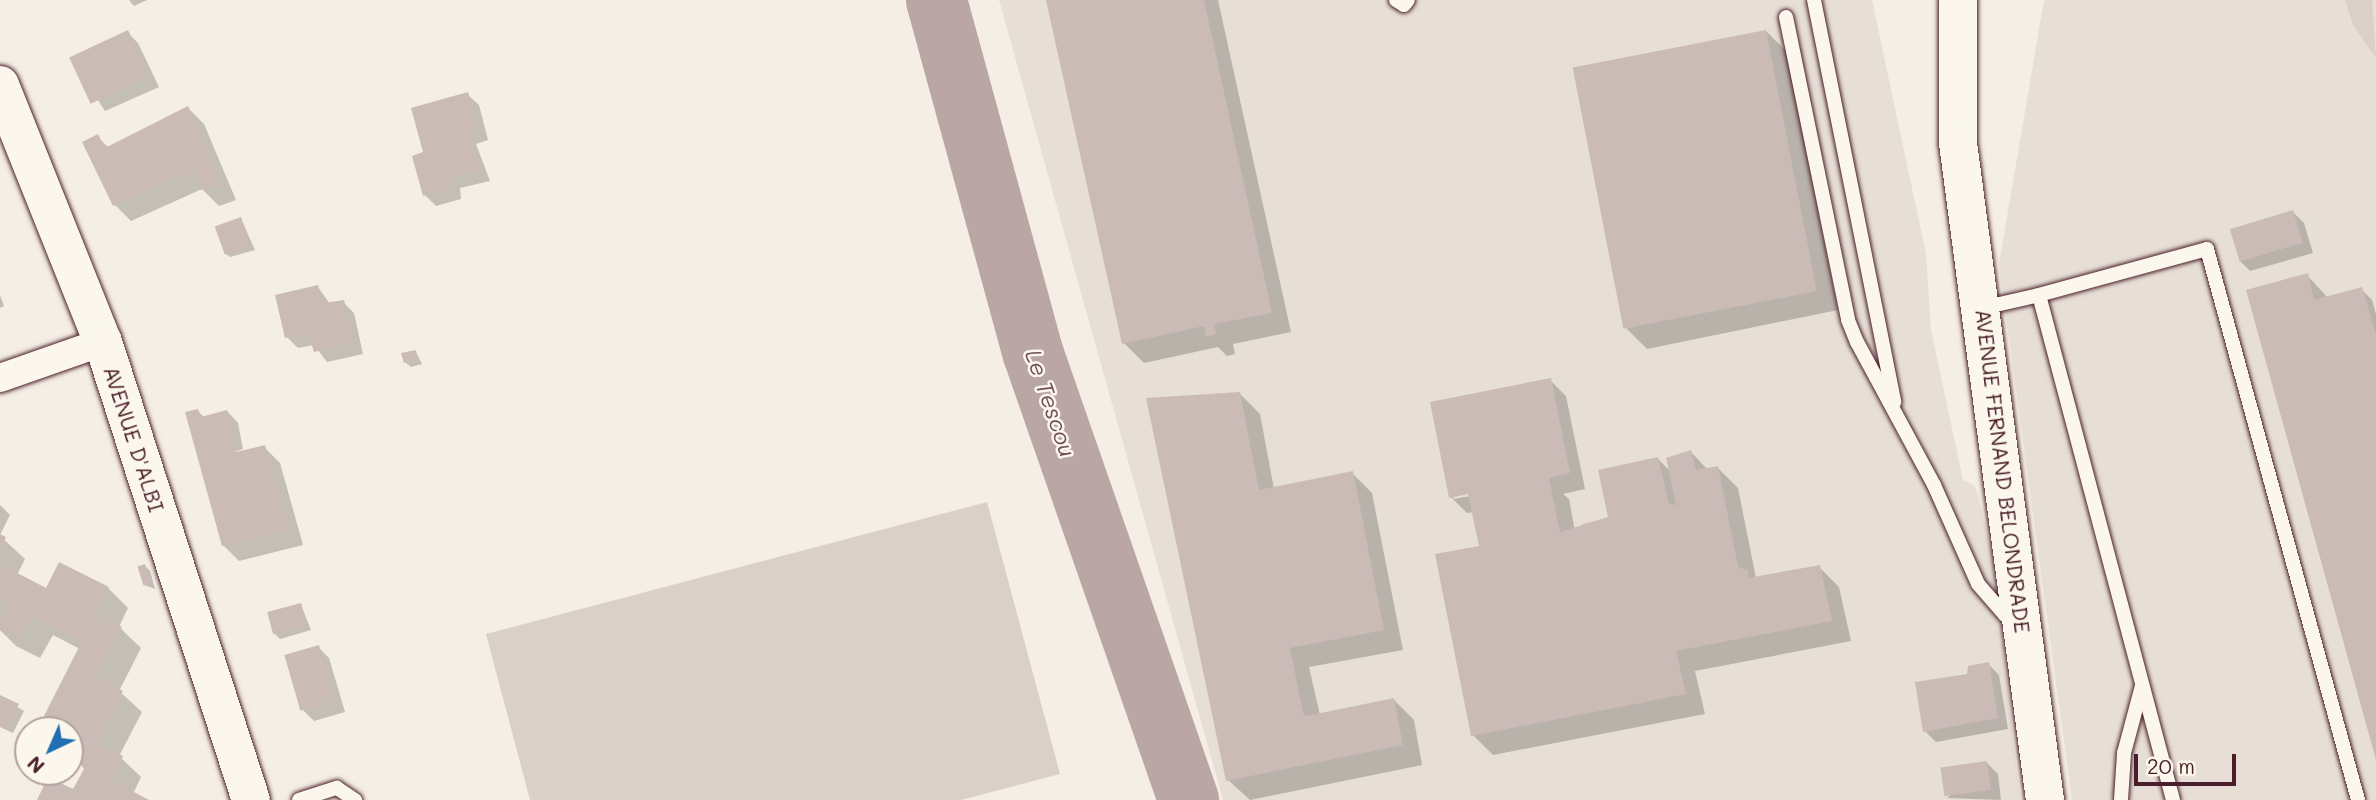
<!DOCTYPE html>
<html>
<head>
<meta charset="utf-8">
<style>
  body { margin:0 }
  #map { position:relative; width:2376px; height:800px; overflow:hidden; background:#f4eee4; font-family:Mali,sans-serif }
  div>[style] { position:absolute }
  .built>* { inset:0; background:#e7dfd6 }
  .green>* { inset:0; background:#dbd0c9 }
  .shadow>* { inset:0; background:#0003 }
  .river>* { height:61px; margin:-30.5px; padding:0 30.5px; transform-origin:30.5px; border-radius:30.5px; background:#baa7a5 }
  .building>* { inset:0; background:#cabbb6; transform-origin:0 0 }
  .roads { filter:drop-shadow(0 0 2px #4a1f2b) drop-shadow(0 0 2px #4a1f2b) }
  .lane>* { height:14px; margin:-7px; padding:0 7px; transform-origin:7px; border-radius:7px; background:#fbf7ec }
  .street>* { height:28px; margin:-14px; padding:0 14px; transform-origin:14px; border-radius:14px; background:#fbf7ec }
  .secondary>* { height:38px; margin:-19px; padding:0 19px; transform-origin:19px; border-radius:19px; background:#fbf7ec }
  .primary>* { height:38px; margin:-19px; padding:0 19px; transform-origin:19px; border-radius:19px; background:#fbf7ec }
  span { translate:-50% -50%; white-space:nowrap; text-align:center; line-height:1.15; -webkit-text-stroke:5px #fbf7ec; paint-order:stroke }
  .street-label { font-size:21px; color:#4a1f2b }
  .water-label { font-size:23px; color:#714f56; font-style:italic }
  .north { position:absolute; left:14px; top:716px; width:70px; height:70px; box-sizing:border-box; background:#fbf7ec; border:2px solid #b4a19f; border-radius:50%; rotate:224deg; font-size:19px; font-weight:700; line-height:28px; text-align:center; color:#4a1f2b }
  .north::after { content:''; display:block; margin:auto; width:24px; height:32px; background:#1f6fb2; clip-path:polygon(50% 0,100% 100%,50% 72%,0 100%) }
  .scale { position:absolute; left:2134px; top:754px; width:102px; height:32px; box-sizing:border-box; border:4px solid #4a1f2b; border-top:0; padding-left:9px; font-size:21px; line-height:24px; white-space:nowrap; color:#4a1f2b; -webkit-text-stroke:5px #fbf7ec; paint-order:stroke }
</style>
</head>
<body>
<div id="map">
  <div class="built">
    <div style="clip-path:polygon(999px 0,1872px 0,1926px 254px,1931px 330px,1963px 480px,1975px 486px,1978px 495px,1994px 563px,2020px 800px,1223px 800px)"></div>
    <div style="clip-path:polygon(2044px 0,2376px 0,2376px 800px,2072px 800px,1999px 264px)"></div>
  </div>
  <div class="green">
    <div style="clip-path:polygon(2345px 0,2372px 0,2376px 58px,2353px 25px)"></div>
    <div style="clip-path:polygon(987px 502px,1060px 774px,961px 800px,530px 800px,486px 634px)"></div>
  </div>
  <div class="shadow">
    <div style="clip-path:polygon(129px 0,147px 0,134px 6px)"></div>
    <div style="clip-path:polygon(1048px 0,1218px 0,1291px 332px,1233px 344px,1235px 354px,1227px 356px,1218px 347px,1144px 363px,1124px 343px)"></div>
    <div style="clip-path:polygon(1766px 31px,1786px 51px,1838px 310px,1647px 349px,1627px 329px)"></div>
    <div style="clip-path:polygon(127px 32px,138px 43px,159px 87px,105px 111px,72px 59px)"></div>
    <div style="clip-path:polygon(467px 94px,479px 105px,488px 140px,476px 144px,490px 181px,460px 188px,461px 199px,436px 206px,425px 195px,425px 153px)"></div>
    <div style="clip-path:polygon(188px 108px,204px 124px,236px 200px,219px 206px,202px 189px,131px 221px,115px 205px,97px 136px,109px 148px)"></div>
    <div style="clip-path:polygon(2293px 212px,2304px 223px,2313px 253px,2250px 271px,2239px 260px)"></div>
    <div style="clip-path:polygon(241px 219px,255px 250px,230px 257px,224px 252px)"></div>
    <div style="clip-path:polygon(2307px 275px,2328px 298px,2361px 289px,2372px 300px,2376px 314px,2376px 756px)"></div>
    <div style="clip-path:polygon(318px 287px,330px 304px,343px 302px,354px 313px,363px 354px,327px 362px,314px 345px,298px 348px,287px 337px)"></div>
    <div style="clip-path:polygon(0 295px,4px 306px,0 308px)"></div>
    <div style="clip-path:polygon(416px 352px,422px 364px,411px 367px,405px 362px)"></div>
    <div style="clip-path:polygon(evenodd,1550px 380px,1566px 396px,1585px 489px,1563px 494px,1569px 499px,1575px 531px,1584px 529px,1583px 524px,1613px 518px,1658px 459px,1671px 472px,1691px 452px,1708px 470px,1718px 468px,1738px 488px,1756px 578px,1819px 567px,1839px 587px,1851px 641px,1695px 671px,1705px 714px,1493px 755px,1473px 735px,1481px 547px,1474px 512px,1467px 513px,1451px 497px,1550px 380px,1470px 492px,1470px 496px,1454px 499px,1453px 496px,1470px 492px)"></div>
    <div style="clip-path:polygon(1240px 394px,1260px 414px,1274px 489px,1352px 473px,1372px 493px,1403px 650px,1309px 667px,1320px 715px,1394px 700px,1414px 720px,1422px 765px,1250px 800px,1228px 780px)"></div>
    <div style="clip-path:polygon(198px 411px,205px 418px,227px 411px,238px 423px,243px 449px,205px 462px,264px 447px,280px 463px,303px 545px,239px 561px,223px 545px,187px 413px)"></div>
    <div style="clip-path:polygon(0 505px,10px 515px,0 535px)"></div>
    <div style="clip-path:polygon(0 536px,25px 559px,17px 575px,46px 591px,108px 588px,128px 608px,119px 627px,141px 648px,119px 691px,142px 712px,119px 756px,141px 777px,133px 794px,145px 800px,39px 800px,74px 792px,86px 769px,70px 730px,60px 730px,46px 716px,80px 649px,53px 635px,40px 658px,16px 646px,0 630px)"></div>
    <div style="clip-path:polygon(145px 566px,150px 571px,155px 589px,144px 585px)"></div>
    <div style="clip-path:polygon(301px 605px,311px 630px,280px 639px,274px 633px)"></div>
    <div style="clip-path:polygon(318px 647px,329px 658px,345px 712px,314px 721px,303px 710px)"></div>
    <div style="clip-path:polygon(1988px 664px,1999px 675px,2008px 729px,1936px 742px,1925px 731px,1968px 675px)"></div>
    <div style="clip-path:polygon(0 697px,24px 711px,13px 733px,0 727px)"></div>
    <div style="clip-path:polygon(1987px 763px,1998px 774px,2001px 800px,1947px 798px)"></div>
  </div>
  <div class="river">
    <div style="left:936px;top:0;width:367px;rotate:74.7deg"></div>
    <div style="left:1033px;top:354px;width:472px;rotate:70.8deg"></div>
  </div>
  <div class="building">
    <div style="clip-path:polygon(1046px 0,1204px 0,1272px 313px,1214px 324px,1216px 334px,1206px 337px,1204px 326px,1122px 344px)"></div>
    <div style="left:128px;top:30px;width:51px;height:65px;rotate:65deg"></div>
    <div style="left:1766px;top:30px;width:266px;height:197px;rotate:79deg"></div>
    <div style="clip-path:polygon(468px 92px,478px 129px,470px 132px,480px 170px,450px 177px,451px 188px,423px 196px,412px 156px,423px 152px,411px 108px)"></div>
    <div style="clip-path:polygon(188px 106px,221px 185px,201px 190px,195px 170px,113px 206px,82px 142px,98px 134px,105px 148px)"></div>
    <div style="left:2293px;top:210px;width:34px;height:66px;rotate:73deg"></div>
    <div style="left:241px;top:217px;width:30px;height:28px;rotate:70deg"></div>
    <div style="clip-path:polygon(2308px 273px,2314px 300px,2362px 287px,2376px 335px,2376px 760px,2246px 290px)"></div>
    <div style="clip-path:polygon(318px 285px,323px 303px,344px 300px,353px 343px,314px 352px,308px 333px,285px 338px,275px 295px)"></div>
    <div style="clip-path:polygon(416px 350px,417px 359px,404px 363px,401px 353px)"></div>
    <div style="clip-path:polygon(1551px 378px,1570px 473px,1549px 478px,1560px 532px,1608px 517px,1598px 470px,1658px 457px,1669px 504px,1676px 505px,1666px 458px,1691px 450px,1696px 470px,1718px 466px,1738px 566px,1748px 571px,1748px 578px,1820px 565px,1832px 621px,1676px 651px,1686px 694px,1471px 736px,1435px 554px,1479px 546px,1468px 494px,1449px 498px,1430px 402px)"></div>
    <div style="clip-path:polygon(1240px 392px,1259px 490px,1353px 471px,1384px 630px,1290px 648px,1303px 713px,1306px 716px,1394px 698px,1403px 745px,1226px 781px,1146px 398px)"></div>
    <div style="clip-path:polygon(198px 409px,201px 417px,227px 410px,236px 452px,265px 445px,289px 529px,222px 546px,185px 412px)"></div>
    <div style="clip-path:polygon(0 534px,6px 537px,0 550px)"></div>
    <div style="clip-path:polygon(59px 562px,109px 587px,96px 613px,122px 627px,96px 677px,123px 691px,97px 742px,123px 756px,111px 780px,149px 800px,37px 800px,48px 777px,73px 789px,84px 769px,71px 750px,75px 741px,71px 731px,44px 716px,82px 641px,33px 617px,20px 639px,0 630px,5px 604px,0 601px,0 564px,46px 588px)"></div>
    <div style="left:145px;top:564px;width:20px;height:8px;rotate:72deg"></div>
    <div style="left:301px;top:603px;width:23px;height:35px;rotate:75deg"></div>
    <div style="left:319px;top:645px;width:58px;height:36px;rotate:74deg"></div>
    <div style="clip-path:polygon(1989px 662px,1998px 718px,1923px 732px,1915px 682px,1967px 674px,1968px 666px)"></div>
    <div style="clip-path:polygon(0 695px,19px 704px,7px 729px,0 725px)"></div>
    <div style="left:1987px;top:761px;width:29px;height:47px;rotate:82deg"></div>
  </div>
  <div class="roads">
    <div class="lane">
      <div style="left:1396px;top:0;width:9px;rotate:32deg"></div>
      <div style="left:1404px;top:5px;width:6px;rotate:-51deg"></div>
      <div style="left:1814px;top:0;width:410px;rotate:78.7deg"></div>
      <div style="left:1786px;top:17px;width:309px;rotate:78.4deg"></div>
      <div style="left:1848px;top:320px;width:24px;rotate:68deg"></div>
      <div style="left:1857px;top:342px;width:162px;rotate:61.7deg"></div>
      <div style="left:1934px;top:485px;width:108px;rotate:66deg"></div>
      <div style="left:1978px;top:584px;width:41px;rotate:48.9deg"></div>
      <div style="left:2005px;top:615px;width:13px;rotate:18deg"></div>
      <div style="left:1982px;top:308px;width:58px;rotate:-12.8deg"></div>
      <div style="left:299px;top:800px;width:40px;rotate:-18deg"></div>
      <div style="left:337px;top:788px;width:22px;rotate:34deg"></div>
      <div style="left:2121px;top:800px;width:47px;rotate:-86.3deg"></div>
      <div style="left:2124px;top:753px;width:69px;rotate:-75deg"></div>
      <div style="left:2173px;top:800px;width:522px;rotate:-104.86deg"></div>
      <div style="left:2039px;top:295px;width:174px;rotate:-15.3deg"></div>
      <div style="left:2207px;top:249px;width:571px;rotate:74.67deg"></div>
    </div>
    <div class="street">
      <div style="left:0;top:378px;width:109px;rotate:-19.3deg"></div>
    </div>
    <div class="secondary">
      <div style="left:1958px;top:0;width:143px;rotate:90deg"></div>
      <div style="left:1958px;top:143px;width:663px;rotate:82.46deg"></div>
    </div>
    <div class="primary">
      <div style="left:0;top:85px;width:277px;rotate:68.2deg"></div>
      <div style="left:103px;top:342px;width:481px;rotate:72.1deg"></div>
    </div>
  </div>
  <div class="street-label">
    <span style="left:134px;top:439px;rotate:72deg">AVENUE D'ALBI</span>
    <span style="left:2003px;top:471px;rotate:83deg">AVENUE FERNAND BELONDRADE</span>
  </div>
  <div class="water-label">
    <span style="left:1051px;top:403px;rotate:71deg">Le Tescou</span>
  </div>
  <div class="north">N</div>
  <div class="scale">20 m</div>
</div>
</body>
</html>
